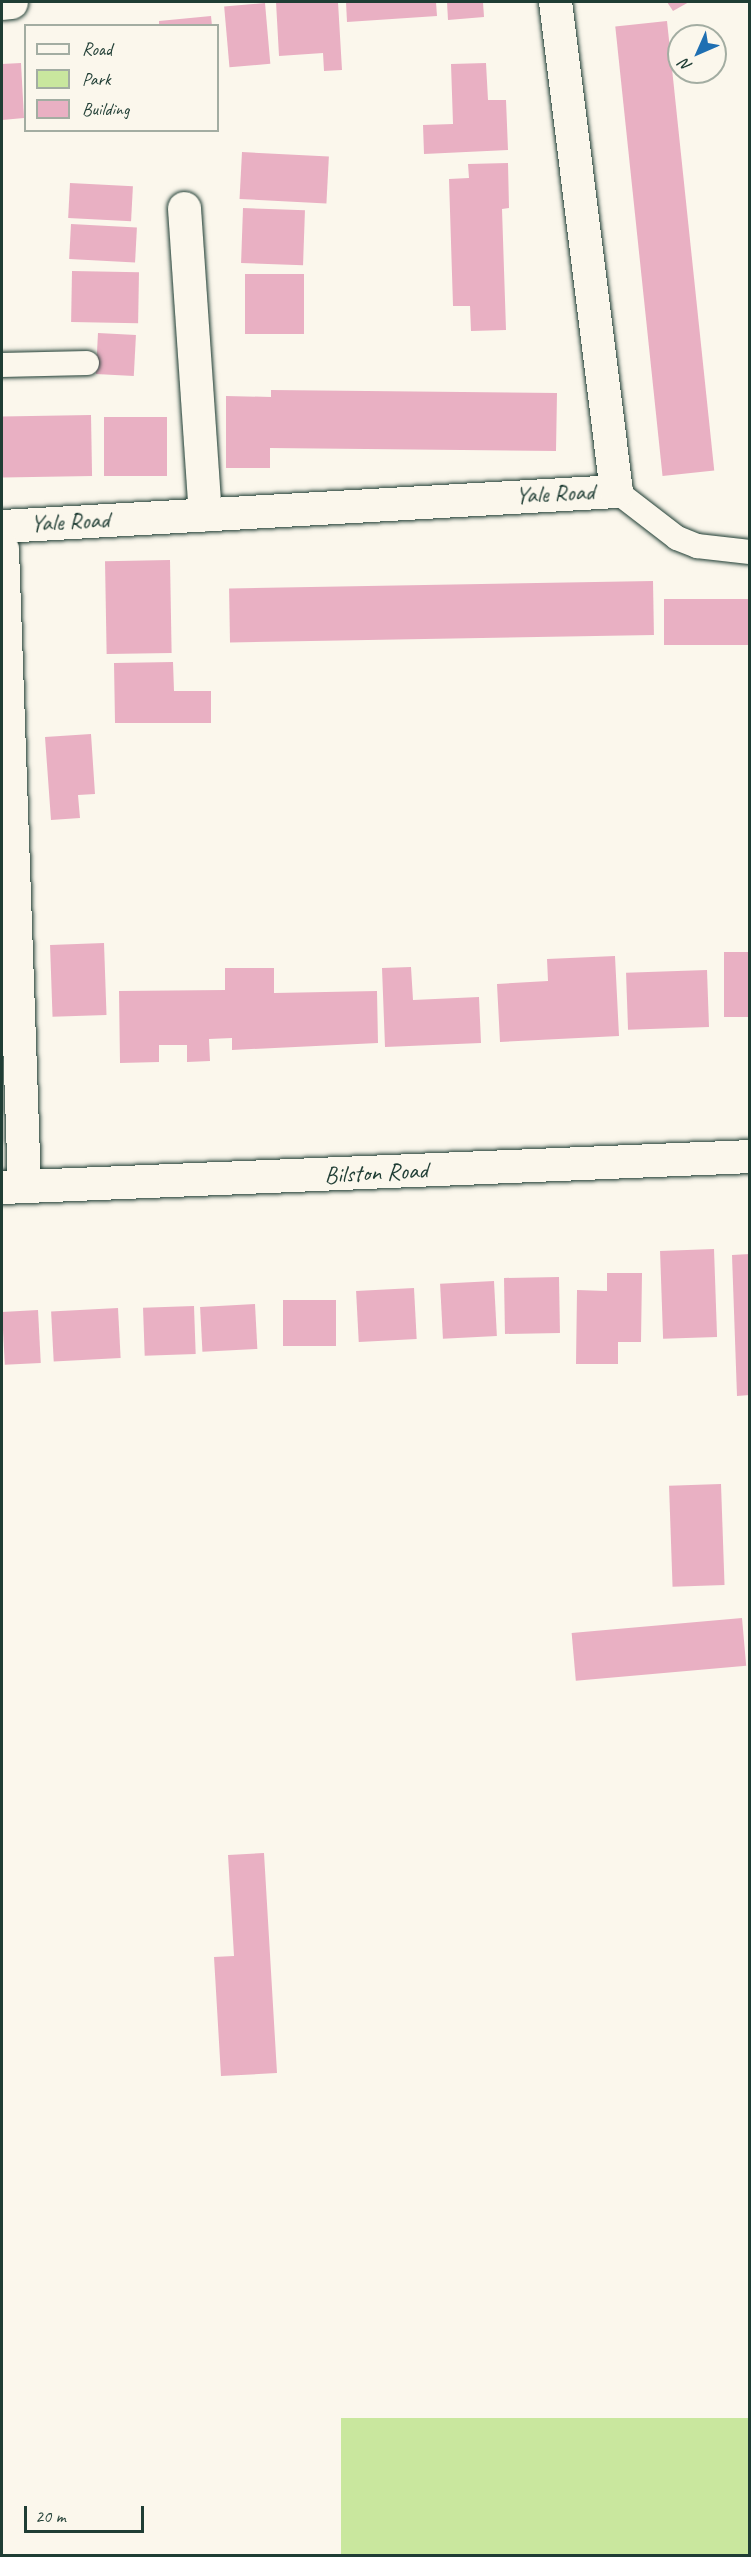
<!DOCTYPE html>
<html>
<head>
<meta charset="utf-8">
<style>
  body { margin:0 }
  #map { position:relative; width:751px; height:2557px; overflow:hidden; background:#fbf7ec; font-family:Caveat,sans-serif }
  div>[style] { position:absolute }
  .green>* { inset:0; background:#c9e79e; transform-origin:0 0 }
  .building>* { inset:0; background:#e9b0c3; transform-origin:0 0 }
  .roads { filter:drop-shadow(0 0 2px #1f3d34) drop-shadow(0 0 2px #1f3d34) }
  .service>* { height:24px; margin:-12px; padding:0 12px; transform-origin:12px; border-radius:12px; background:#fbf7ec }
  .minor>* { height:33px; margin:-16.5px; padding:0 16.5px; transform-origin:16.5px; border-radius:16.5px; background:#fbf7ec }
  .secondary>* { height:33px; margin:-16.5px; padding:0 16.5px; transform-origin:16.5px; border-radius:16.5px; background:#fbf7ec }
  span { translate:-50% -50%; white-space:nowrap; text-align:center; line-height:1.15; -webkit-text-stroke:4.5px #fbf7ec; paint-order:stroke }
  .street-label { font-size:24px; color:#1f3d34 }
  .frame { position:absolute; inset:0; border:3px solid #1f3d34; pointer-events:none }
  .legend { position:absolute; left:24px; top:24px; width:195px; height:108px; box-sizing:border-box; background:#fbf7ec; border:2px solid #a3ada2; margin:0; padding:8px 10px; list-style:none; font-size:18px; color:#1f3d34 }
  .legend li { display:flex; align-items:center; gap:12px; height:30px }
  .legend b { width:30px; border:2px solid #a3ada2 }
  .north { position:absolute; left:667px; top:24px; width:60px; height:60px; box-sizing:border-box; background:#fbf7ec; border:2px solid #a3ada2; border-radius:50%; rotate:225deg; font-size:16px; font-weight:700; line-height:24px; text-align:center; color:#1f3d34 }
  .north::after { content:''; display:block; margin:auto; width:21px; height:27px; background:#1f6fb2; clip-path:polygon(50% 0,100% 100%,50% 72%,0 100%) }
  .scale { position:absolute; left:24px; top:2506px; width:120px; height:27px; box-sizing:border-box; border:3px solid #1f3d34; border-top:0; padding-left:8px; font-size:18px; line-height:21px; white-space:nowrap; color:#1f3d34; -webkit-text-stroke:4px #fbf7ec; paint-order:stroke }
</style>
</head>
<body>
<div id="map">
  <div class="green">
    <div style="left:749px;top:2418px;width:137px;height:408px;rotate:90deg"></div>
  </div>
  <div class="building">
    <div style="clip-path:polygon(276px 2px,338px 2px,342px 70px,324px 71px,323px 53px,279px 56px)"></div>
    <div style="clip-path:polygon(346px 2px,436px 2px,437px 16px,347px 22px)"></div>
    <div style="clip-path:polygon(447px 2px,483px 2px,484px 17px,448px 20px)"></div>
    <div style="clip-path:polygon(667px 2px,689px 2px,673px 11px)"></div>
    <div style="left:265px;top:3px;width:61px;height:41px;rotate:85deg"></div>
    <div style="clip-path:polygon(211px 16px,212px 26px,159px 26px,159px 21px)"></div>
    <div style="left:667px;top:21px;width:452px;height:52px;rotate:84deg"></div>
    <div style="clip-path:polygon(21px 63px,24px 118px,2px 120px,2px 64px)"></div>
    <div style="clip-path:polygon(486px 63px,488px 100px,506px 100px,508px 150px,424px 154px,423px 125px,453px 124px,451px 64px)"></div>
    <div style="left:242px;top:152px;width:87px;height:47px;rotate:3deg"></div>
    <div style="clip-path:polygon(508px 163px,509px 208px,502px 209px,506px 330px,471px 331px,470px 306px,453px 306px,449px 179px,469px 178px,468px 164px)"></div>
    <div style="left:70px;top:183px;width:63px;height:35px;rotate:3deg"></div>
    <div style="left:243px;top:208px;width:62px;height:55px;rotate:2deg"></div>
    <div style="left:71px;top:224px;width:66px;height:35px;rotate:3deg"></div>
    <div style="left:72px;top:271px;width:67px;height:51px;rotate:1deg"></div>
    <div style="left:245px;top:274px;width:59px;height:60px"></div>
    <div style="left:98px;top:333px;width:38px;height:41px;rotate:3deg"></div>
    <div style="clip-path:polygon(271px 390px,557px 393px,556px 451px,270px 448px,270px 468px,226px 468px,226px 396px,271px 397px)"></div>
    <div style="left:91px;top:415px;width:61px;height:89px;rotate:89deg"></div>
    <div style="left:104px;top:417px;width:63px;height:59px"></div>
    <div style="left:170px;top:560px;width:93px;height:65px;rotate:89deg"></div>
    <div style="left:653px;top:581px;width:54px;height:424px;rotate:89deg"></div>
    <div style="left:750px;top:599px;width:46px;height:86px;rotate:90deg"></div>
    <div style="clip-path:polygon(173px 662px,174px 691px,211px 691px,211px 723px,115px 723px,114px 663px)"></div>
    <div style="clip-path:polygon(91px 734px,95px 794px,78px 795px,80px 818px,51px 820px,45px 737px)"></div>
    <div style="left:104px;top:943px;width:72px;height:54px;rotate:88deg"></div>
    <div style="left:724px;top:952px;width:26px;height:65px"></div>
    <div style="clip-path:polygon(615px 956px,619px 1036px,500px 1042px,497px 984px,548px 981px,547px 959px)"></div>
    <div style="clip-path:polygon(411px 967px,413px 1000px,479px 997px,481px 1043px,385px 1047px,382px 968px)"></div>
    <div style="clip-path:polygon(225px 968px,274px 968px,274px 993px,377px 991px,378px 1043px,232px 1050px,232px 1038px,209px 1039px,210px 1061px,187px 1062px,187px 1045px,159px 1045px,159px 1062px,120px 1063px,119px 991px,225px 990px)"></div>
    <div style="left:707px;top:970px;width:57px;height:81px;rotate:88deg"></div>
    <div style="left:714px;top:1249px;width:88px;height:54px;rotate:88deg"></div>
    <div style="clip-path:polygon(750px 1254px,750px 1395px,737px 1396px,732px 1255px)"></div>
    <div style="clip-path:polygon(607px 1273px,642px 1273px,641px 1342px,618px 1342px,618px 1364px,576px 1364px,577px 1290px,607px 1291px)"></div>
    <div style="left:559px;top:1277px;width:56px;height:55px;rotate:89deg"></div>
    <div style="left:494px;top:1281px;width:55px;height:54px;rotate:87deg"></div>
    <div style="left:414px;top:1288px;width:51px;height:58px;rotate:87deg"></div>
    <div style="left:336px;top:1300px;width:46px;height:53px;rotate:90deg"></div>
    <div style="left:255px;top:1304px;width:45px;height:55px;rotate:87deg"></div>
    <div style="left:194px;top:1306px;width:48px;height:51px;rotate:88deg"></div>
    <div style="left:118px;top:1308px;width:50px;height:67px;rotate:87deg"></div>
    <div style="left:38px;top:1310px;width:53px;height:36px;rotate:87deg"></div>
    <div style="left:721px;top:1484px;width:101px;height:52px;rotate:88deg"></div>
    <div style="left:742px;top:1618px;width:48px;height:171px;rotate:85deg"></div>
    <div style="clip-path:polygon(264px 1853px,277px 2073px,221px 2076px,214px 1957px,234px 1956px,228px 1855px)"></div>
  </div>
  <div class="roads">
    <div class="service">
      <div style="left:2px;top:365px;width:85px;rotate:-1.3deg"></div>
      <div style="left:616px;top:491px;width:77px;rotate:37.6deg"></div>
      <div style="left:677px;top:538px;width:22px;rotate:22deg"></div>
      <div style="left:697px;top:546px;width:53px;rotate:6.5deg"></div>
    </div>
    <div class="minor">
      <div style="left:2px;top:3px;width:9px;rotate:-6deg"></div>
      <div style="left:184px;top:208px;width:307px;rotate:86.1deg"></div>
      <div style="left:2px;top:526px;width:615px;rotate:-3.26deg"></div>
      <div style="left:616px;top:491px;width:493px;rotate:-97.1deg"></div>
      <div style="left:2px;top:549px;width:637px;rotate:88.02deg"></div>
    </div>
    <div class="secondary">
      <div style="left:2px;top:1187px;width:749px;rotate:-2.37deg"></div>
    </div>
  </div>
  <div class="street-label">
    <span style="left:555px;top:494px;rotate:-3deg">Yale Road</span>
    <span style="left:70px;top:522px;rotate:-3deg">Yale Road</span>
    <span style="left:376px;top:1173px;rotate:-3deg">Bilston Road</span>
  </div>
  <div class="frame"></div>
  <ul class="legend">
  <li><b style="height:8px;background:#fbf7ec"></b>Road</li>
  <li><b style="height:16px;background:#c9e79e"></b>Park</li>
  <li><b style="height:16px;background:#e9b0c3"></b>Building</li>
  </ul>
  <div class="north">N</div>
  <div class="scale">20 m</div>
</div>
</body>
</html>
